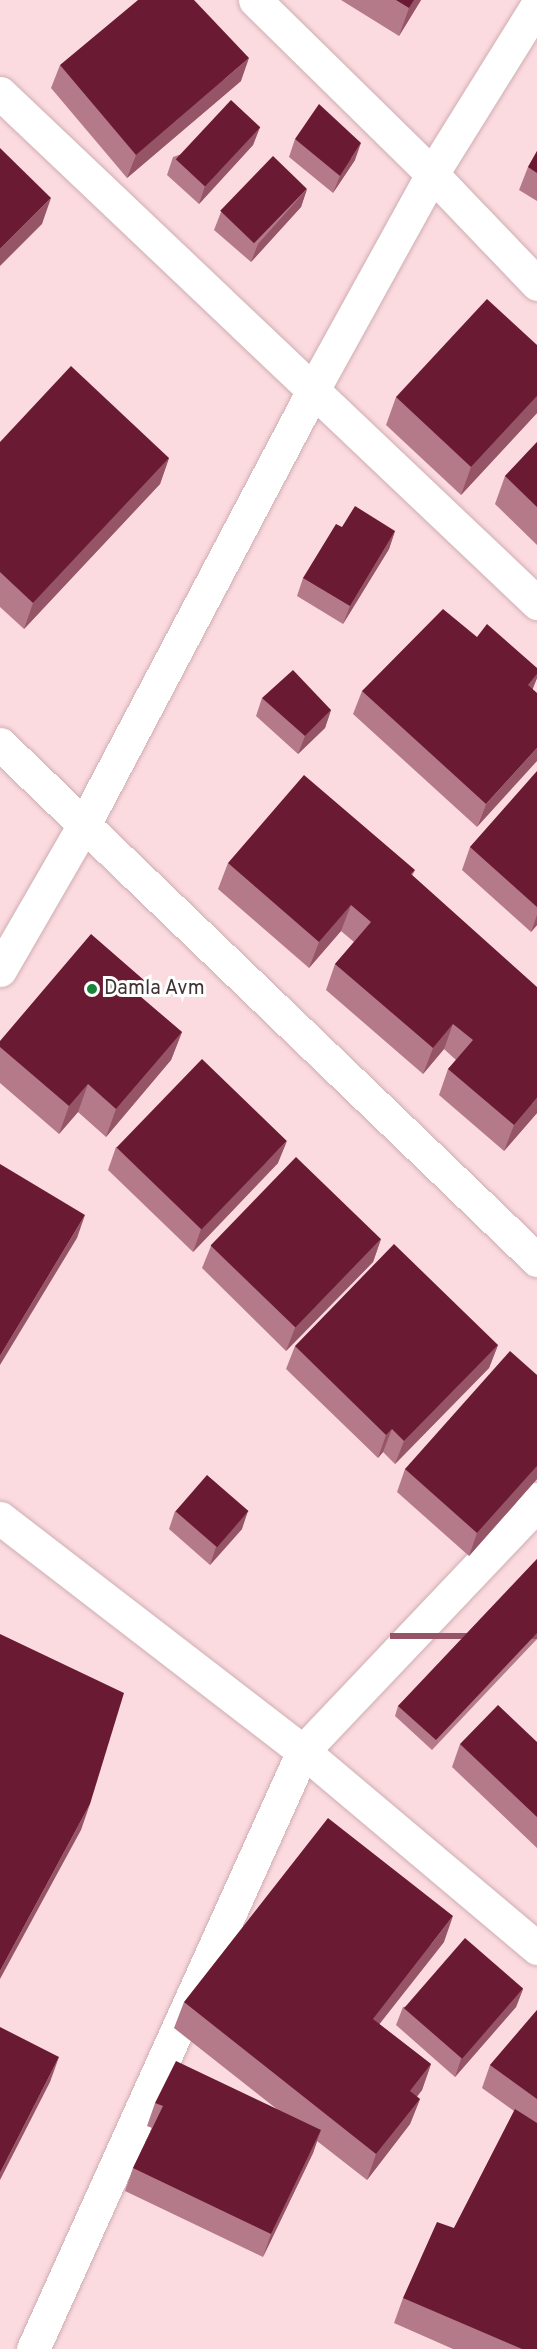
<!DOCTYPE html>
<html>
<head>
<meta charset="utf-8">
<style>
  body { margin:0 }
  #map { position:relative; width:537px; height:2349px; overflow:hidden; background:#fcdbe0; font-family:Overpass,sans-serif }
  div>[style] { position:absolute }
  .roads { filter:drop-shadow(0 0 2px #ceaeb3) drop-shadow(0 0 2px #ceaeb3) }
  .minor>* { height:33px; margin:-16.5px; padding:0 16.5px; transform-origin:16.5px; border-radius:16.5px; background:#fff }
  .tertiary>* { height:33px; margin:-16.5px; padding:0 16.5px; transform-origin:16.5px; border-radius:16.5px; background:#fff }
  .wall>* { inset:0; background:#b47a8a }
  .shaded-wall>* { inset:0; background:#965467; transform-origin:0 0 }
  .building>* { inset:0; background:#6b1a33; transform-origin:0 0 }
  .dots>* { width:16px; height:16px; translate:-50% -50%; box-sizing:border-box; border:3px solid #fff; border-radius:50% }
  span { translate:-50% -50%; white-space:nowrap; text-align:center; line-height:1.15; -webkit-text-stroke:6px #fff; paint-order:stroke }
  .poi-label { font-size:20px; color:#3f3234 }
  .left { translate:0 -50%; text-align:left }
</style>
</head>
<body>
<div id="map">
  <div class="roads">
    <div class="minor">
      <div style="left:255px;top:0;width:248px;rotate:44.5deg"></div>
      <div style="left:432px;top:174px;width:152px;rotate:46.3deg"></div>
      <div style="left:0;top:93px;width:741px;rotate:43.52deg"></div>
      <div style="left:0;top:970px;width:170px;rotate:-60deg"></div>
      <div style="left:85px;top:823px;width:492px;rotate:-62.2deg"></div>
      <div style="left:314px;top:388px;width:244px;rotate:-61.1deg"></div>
      <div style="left:432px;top:174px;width:199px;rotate:-58.1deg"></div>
      <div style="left:0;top:1518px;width:382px;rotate:37.6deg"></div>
      <div style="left:303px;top:1751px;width:306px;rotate:40.1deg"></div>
      <div style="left:33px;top:2349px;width:656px;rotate:-65.7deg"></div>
      <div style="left:303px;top:1751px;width:325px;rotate:-46.5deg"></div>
      <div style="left:527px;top:1515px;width:19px;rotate:-58deg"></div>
    </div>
    <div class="tertiary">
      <div style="left:0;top:744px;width:745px;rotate:43.86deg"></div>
    </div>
  </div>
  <div class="wall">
    <div style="clip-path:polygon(341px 0,421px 0,399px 36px)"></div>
    <div style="clip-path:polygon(60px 65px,241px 81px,127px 178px,51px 88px)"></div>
    <div style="clip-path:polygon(260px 127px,253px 145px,199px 204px,167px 175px,173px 157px)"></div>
    <div style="clip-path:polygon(295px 139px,355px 160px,333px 193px,289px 157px)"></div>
    <div style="clip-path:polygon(537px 151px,537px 201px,519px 190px,528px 167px)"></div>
    <div style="clip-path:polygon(307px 189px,301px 207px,251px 262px,214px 230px,221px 212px)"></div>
    <div style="clip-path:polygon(537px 345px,537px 413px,461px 495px,386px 425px,396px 397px)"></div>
    <div style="clip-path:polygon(0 442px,169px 458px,160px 484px,24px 629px,0 607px)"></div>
    <div style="clip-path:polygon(537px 442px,537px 545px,495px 504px,505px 476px)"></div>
    <div style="clip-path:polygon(342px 527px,395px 531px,389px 549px,343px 624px,297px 596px,303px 578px)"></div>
    <div style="clip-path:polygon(477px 637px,537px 668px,537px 678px,477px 827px,353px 714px,362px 691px)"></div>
    <div style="clip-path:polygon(262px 698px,331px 710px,325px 728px,298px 754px,256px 716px)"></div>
    <div style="clip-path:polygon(537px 772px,537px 925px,531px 932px,462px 870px,470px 847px)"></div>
    <div style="clip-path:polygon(228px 863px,415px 870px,412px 876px,537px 1113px,504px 1151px,439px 1095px,448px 1069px,456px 1060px,444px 1049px,423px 1074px,326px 990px,335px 964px,354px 942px,341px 931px,309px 968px,218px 889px)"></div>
    <div style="clip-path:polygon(140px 996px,182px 1032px,171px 1060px,106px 1137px,78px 1112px,59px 1134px,0 1083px,0 1041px)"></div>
    <div style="clip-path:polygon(116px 1147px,278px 1163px,193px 1252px,108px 1170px)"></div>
    <div style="clip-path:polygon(381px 1239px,373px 1262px,286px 1351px,202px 1268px,211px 1246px)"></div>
    <div style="clip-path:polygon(498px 1345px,489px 1368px,395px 1464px,383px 1452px,378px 1458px,286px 1369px,295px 1346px)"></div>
    <div style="clip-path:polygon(537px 1375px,537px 1479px,469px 1556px,397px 1492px,405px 1469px)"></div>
    <div style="clip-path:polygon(175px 1511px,242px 1529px,210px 1565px,169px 1529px)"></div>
    <div style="clip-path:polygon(537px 1559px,537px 1639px,432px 1750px,395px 1716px,398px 1706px)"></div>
    <div style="clip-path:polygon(537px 1742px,537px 1848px,452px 1767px,460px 1744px)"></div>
    <div style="clip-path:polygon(444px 1942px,379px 2024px,431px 2064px,422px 2090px,417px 2097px,420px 2099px,410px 2124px,367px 2180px,317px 2141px,313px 2153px,263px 2257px,125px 2191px,133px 2168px,152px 2128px,147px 2126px,155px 2103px,278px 2110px,174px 2028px,184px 2002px)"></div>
    <div style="clip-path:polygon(523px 1989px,516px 2007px,455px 2077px,396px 2025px,403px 2007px)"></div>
    <div style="clip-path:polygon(537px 2010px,537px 2349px,453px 2349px,394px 2323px,403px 2298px,454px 2228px,514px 2111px,482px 2088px,490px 2065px)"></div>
  </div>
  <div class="shaded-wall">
    <div style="clip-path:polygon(414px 0,421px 0,399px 36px,409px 8px)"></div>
    <div style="clip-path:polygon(249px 58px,241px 81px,127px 178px,136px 155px)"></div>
    <div style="clip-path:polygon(260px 127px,253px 145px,199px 204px,205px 186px)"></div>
    <div style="clip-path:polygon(361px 143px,355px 160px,333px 193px,340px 176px)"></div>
    <div style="clip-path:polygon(307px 189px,301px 207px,251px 262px,258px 244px)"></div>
    <div style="clip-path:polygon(51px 198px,42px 224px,0 266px,0 249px)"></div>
    <div style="clip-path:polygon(537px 396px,537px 413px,461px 495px,471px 467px)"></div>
    <div style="clip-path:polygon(169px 458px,160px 484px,24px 629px,33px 603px)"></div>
    <div style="clip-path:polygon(395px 531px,389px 549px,343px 624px,350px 606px)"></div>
    <div style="clip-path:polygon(537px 674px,537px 678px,531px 693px,528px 685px)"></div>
    <div style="clip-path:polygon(331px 710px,325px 728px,298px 754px,305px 736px)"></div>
    <div style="clip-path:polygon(537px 748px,537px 761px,477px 827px,486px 804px)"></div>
    <div style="clip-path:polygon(351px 905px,341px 931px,309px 968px,319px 942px)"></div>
    <div style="clip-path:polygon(537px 915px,537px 925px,531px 932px)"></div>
    <div style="clip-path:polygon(145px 981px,135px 1009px,135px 992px)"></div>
    <div style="clip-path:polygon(453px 1024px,444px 1049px,423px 1074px,433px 1048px)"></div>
    <div style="clip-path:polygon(182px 1032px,171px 1060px,106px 1137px,116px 1109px)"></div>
    <div style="clip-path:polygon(88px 1084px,78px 1112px,59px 1134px,69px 1106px)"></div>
    <div style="clip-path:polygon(537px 1098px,537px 1113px,504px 1151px,514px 1125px)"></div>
    <div style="clip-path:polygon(287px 1141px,278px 1163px,193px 1252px,201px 1229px)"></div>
    <div style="clip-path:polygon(85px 1215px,77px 1238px,0 1365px,0 1356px)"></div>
    <div style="clip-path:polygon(381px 1239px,373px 1262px,286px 1351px,295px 1328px)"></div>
    <div style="clip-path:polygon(498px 1345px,489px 1368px,395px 1464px,404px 1441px)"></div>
    <div style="clip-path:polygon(392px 1429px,383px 1452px,378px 1458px,386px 1435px)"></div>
    <div style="clip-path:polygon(537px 1466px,537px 1479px,469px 1556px,477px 1533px)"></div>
    <div style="clip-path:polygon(248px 1511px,242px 1529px,210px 1565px,216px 1547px)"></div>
    <div style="left:537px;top:1633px;width:6px;height:147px;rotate:90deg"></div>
    <div style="clip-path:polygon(90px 1804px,81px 1830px,0 1979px,0 1971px)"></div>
    <div style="clip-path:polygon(453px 1916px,444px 1942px,363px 2045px,373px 2019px)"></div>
    <div style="clip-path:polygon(523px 1989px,516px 2007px,455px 2077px,461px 2059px)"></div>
    <div style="clip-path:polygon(59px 2057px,50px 2082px,0 2180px,0 2173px)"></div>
    <div style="clip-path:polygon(431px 2064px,422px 2090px,400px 2117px,410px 2091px)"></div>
    <div style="clip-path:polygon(420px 2099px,410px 2124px,367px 2180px,376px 2154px)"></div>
    <div style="clip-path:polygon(321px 2130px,313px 2153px,263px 2257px,271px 2234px)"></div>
  </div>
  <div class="building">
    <div style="clip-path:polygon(138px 0,194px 0,249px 58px,136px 155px,60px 65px)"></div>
    <div style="clip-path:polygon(396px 0,414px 0,409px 8px)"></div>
    <div style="left:231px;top:100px;width:40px;height:81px;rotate:43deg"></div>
    <div style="clip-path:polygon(319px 104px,361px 143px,340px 176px,295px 139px)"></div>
    <div style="clip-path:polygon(0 148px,51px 198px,0 249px)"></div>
    <div style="clip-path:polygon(537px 151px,537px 173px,528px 167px)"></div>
    <div style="left:273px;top:156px;width:47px;height:76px;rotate:44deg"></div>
    <div style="clip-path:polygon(487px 299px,537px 345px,537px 396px,471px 467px,396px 397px)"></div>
    <div style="clip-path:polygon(71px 366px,169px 458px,33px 603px,0 572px,0 442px)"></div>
    <div style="clip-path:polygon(537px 442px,537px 507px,505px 476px)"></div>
    <div style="clip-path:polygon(355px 506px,395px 531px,350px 606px,303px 578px,336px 524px,342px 527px)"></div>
    <div style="clip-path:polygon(443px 609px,477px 637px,487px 624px,537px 668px,537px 674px,528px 685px,537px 693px,537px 748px,486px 804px,362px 691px)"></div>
    <div style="clip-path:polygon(293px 670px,331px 710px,305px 736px,262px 698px)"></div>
    <div style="clip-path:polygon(537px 771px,537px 907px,470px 847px)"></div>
    <div style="clip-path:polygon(304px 775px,415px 870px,411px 874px,537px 987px,537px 1098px,514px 1125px,448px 1069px,473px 1040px,453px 1024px,433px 1048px,335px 964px,371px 922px,351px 905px,319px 942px,228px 863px)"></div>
    <div style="clip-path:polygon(91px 934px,145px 981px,135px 992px,182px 1032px,116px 1109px,88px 1084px,69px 1106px,0 1047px,0 1041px)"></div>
    <div style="left:202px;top:1059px;width:118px;height:123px;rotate:44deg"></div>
    <div style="left:296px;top:1157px;width:118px;height:123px;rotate:44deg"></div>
    <div style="clip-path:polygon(0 1164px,85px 1215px,0 1356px)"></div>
    <div style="clip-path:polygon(394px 1244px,498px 1345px,404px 1441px,392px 1429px,386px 1435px,295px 1346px)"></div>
    <div style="clip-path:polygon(510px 1351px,537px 1375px,537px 1466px,477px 1533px,405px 1469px)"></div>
    <div style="left:207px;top:1475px;width:55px;height:48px;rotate:41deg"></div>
    <div style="clip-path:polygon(537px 1559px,537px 1633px,436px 1740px,398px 1706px)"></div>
    <div style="clip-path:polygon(0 1634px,124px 1693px,90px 1804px,0 1971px)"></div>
    <div style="clip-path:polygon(498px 1705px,537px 1742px,537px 1817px,460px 1744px)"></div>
    <div style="clip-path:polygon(328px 1818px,453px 1916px,373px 2019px,431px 2064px,410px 2091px,420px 2099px,376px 2154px,184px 2002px)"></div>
    <div style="left:465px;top:1938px;width:77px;height:93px;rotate:41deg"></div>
    <div style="clip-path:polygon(537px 2010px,537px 2099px,490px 2065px)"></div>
    <div style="clip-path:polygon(0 2027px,59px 2057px,0 2173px)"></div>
    <div style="clip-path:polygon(176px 2061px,321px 2130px,271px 2234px,133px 2168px,163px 2106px,155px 2103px)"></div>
    <div style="clip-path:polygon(515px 2109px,537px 2123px,537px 2349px,522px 2349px,403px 2298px,437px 2222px,454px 2228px)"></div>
  </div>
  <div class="dots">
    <div style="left:92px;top:989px;background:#1b8338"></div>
  </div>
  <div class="poi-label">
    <span class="left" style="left:104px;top:989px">Damla Avm</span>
  </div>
</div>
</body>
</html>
